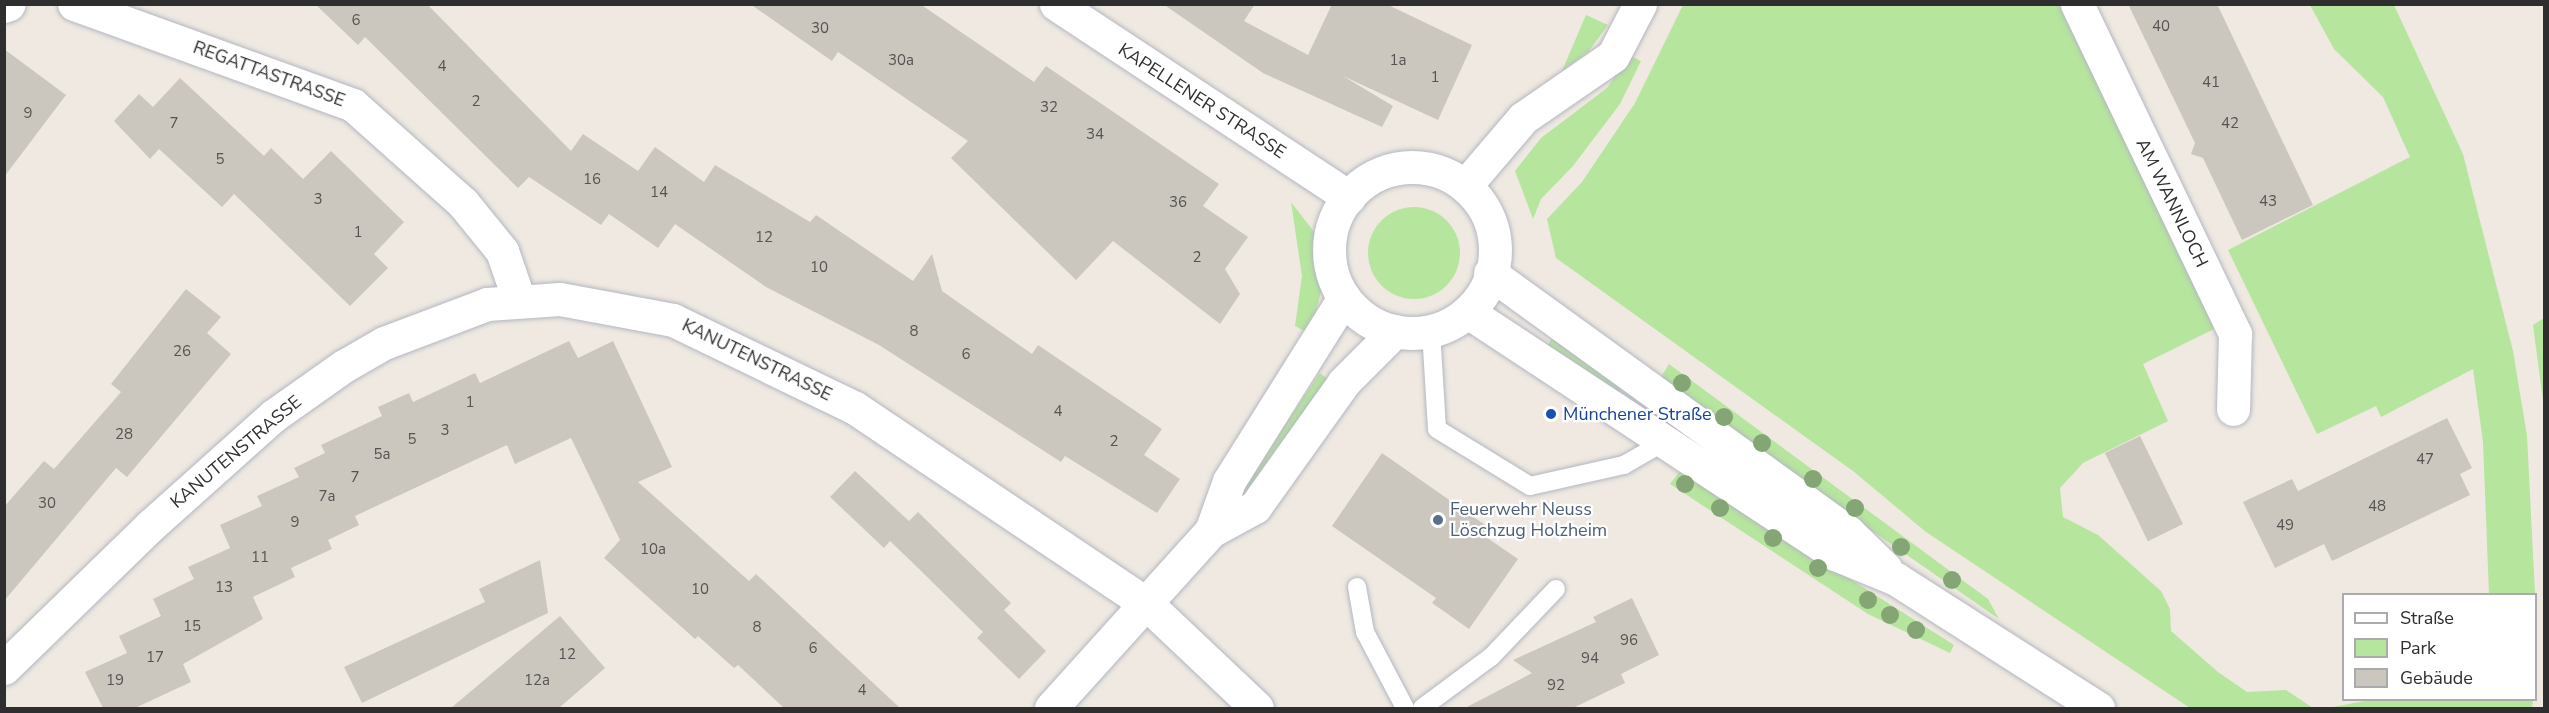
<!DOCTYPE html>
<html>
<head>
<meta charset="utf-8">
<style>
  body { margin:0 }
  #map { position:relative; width:2549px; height:713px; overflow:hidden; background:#efe9e1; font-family:"Nunito Sans",sans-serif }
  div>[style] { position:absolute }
  .green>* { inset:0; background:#b6e59e; transform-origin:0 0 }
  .round { border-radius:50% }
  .building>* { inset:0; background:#cbc7bf; transform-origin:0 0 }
  .roads { filter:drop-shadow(0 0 2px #b4b7c1) drop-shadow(0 0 2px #b4b7c1) }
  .service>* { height:18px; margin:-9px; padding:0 9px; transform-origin:9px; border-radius:9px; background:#fff }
  .minor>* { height:33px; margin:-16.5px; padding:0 16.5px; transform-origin:16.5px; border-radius:16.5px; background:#fff }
  .secondary>* { height:33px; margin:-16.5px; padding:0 16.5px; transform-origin:16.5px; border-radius:16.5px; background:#fff }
  .secondary>.ring { margin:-16.5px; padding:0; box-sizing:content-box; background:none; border:33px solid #fff; border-radius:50% }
  .trees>* { width:18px; height:18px; margin:-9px; border-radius:50%; background:#84a574 }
  .dots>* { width:16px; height:16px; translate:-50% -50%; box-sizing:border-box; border:3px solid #fff; border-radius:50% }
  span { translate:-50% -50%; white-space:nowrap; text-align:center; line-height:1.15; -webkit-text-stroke:4.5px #fff; paint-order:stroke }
  .number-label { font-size:15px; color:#555452 }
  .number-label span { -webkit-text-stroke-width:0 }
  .street-label { font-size:18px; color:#2e2e2e }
  .transit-label { font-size:18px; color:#164399 }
  .left { translate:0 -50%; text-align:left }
  .service-label { font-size:18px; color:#4e5e75 }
  .frame { position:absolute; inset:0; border:6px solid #2e2e2e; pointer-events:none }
  .legend { position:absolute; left:2342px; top:593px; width:195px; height:108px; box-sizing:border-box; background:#fff; border:2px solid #ababab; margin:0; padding:8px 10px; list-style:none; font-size:18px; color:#2e2e2e }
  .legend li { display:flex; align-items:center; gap:12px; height:30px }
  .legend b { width:30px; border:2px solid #ababab }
</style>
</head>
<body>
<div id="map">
  <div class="green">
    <div style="clip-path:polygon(1683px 5px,2059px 5px,2216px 328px,2143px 364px,2168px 421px,2083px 463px,2060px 488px,2063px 517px,2098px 535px,2161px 591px,2170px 609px,2171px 631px,2218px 672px,2247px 692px,2286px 690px,2313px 708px,2190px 708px,1926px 532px,1853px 471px,1556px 258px,1547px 219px,1582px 182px,1635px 103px)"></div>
    <div style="clip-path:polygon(2310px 5px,2394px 5px,2463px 154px,2513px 351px,2527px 436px,2535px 594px,2489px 594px,2483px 442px,2473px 369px,2381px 417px,2376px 406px,2317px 434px,2228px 250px,2410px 157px,2383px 97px,2334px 49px)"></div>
    <div style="clip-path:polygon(1586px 15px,1608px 25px,1588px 52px,1562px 71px)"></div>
    <div style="clip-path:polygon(1629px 55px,1641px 61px,1620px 104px,1573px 166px,1541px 199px,1533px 219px,1515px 171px,1541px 138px,1607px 88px)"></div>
    <div style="clip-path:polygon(1291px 202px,1315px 233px,1322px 288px,1310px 334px,1295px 326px,1302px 276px)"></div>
    <div class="round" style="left:1368px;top:207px;width:92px;height:92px"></div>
    <div style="clip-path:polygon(2544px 318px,2544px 408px,2533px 325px)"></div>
    <div style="left:1554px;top:336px;width:85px;height:13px;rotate:35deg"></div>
    <div style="clip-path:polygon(1669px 364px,1988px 599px,1999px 619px,1658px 382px)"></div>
    <div style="clip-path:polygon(1320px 373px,1333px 383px,1244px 494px,1250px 477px)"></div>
    <div style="clip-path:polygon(1680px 471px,1954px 645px,1950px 653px,1868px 614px,1670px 484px)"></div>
    <div style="clip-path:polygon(2370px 700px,2533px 700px,2532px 708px,2328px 708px)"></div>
  </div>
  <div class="building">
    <div style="clip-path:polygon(315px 4px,427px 4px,571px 151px,583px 134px,638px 171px,655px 147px,704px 182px,715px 165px,810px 222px,816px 215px,913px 281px,932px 254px,942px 291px,1032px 354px,1038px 345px,1162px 429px,1144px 455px,1180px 479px,1157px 513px,1065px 456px,1061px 462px,879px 345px,766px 287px,675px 224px,658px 248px,609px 214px,601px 225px,529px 177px,518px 188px,365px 37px,358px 45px)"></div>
    <div style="clip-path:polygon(750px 4px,920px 4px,1034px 82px,1046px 66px,1219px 184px,1203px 206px,1248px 237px,1225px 269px,1240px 294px,1220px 324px,1113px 241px,1076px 280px,951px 158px,968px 141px,838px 52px,832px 61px)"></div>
    <div style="clip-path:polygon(1163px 4px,1255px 4px,1244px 21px,1308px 55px,1332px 4px,1386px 4px,1472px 45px,1438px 120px,1343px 76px,1393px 106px,1382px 127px,1263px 73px)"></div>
    <div style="clip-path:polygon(2128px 4px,2217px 4px,2313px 205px,2242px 240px,2203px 158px,2191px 154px,2195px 143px)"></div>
    <div style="clip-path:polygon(4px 49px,66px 95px,4px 177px)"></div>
    <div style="clip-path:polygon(180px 78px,264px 156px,271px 148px,303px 179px,331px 151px,404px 222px,374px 254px,388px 268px,350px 306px,234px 194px,222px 207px,159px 149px,150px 159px,114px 121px,139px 94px,153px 107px)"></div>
    <div style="clip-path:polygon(186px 289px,221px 317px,207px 333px,231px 354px,127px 477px,116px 468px,4px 601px,4px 507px,44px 461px,54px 469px,121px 392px,111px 384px)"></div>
    <div style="clip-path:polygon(569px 341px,578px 358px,613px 341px,672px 467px,638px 482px,749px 581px,756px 574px,900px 708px,784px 708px,738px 665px,734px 668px,698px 636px,695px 639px,604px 558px,620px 540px,571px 438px,515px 464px,507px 445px,355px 516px,359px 525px,328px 540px,332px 549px,291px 568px,295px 577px,253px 597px,263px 619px,183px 664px,191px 682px,135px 708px,103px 708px,85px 672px,127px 653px,119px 636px,161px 616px,153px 599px,194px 579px,188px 567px,230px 548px,220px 525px,262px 506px,257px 496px,299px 477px,294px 468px,325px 453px,321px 445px,382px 416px,378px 407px,409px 393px,413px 402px,475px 373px,480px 383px)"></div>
    <div style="clip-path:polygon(2447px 418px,2472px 468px,2460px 474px,2470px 495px,2332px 561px,2324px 544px,2275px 568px,2243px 502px,2292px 479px,2298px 491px)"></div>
    <div style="left:2140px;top:436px;width:98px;height:39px;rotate:64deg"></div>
    <div style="clip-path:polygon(1382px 453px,1488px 527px,1483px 535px,1518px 559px,1469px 629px,1432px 603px,1436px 598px,1332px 526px)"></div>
    <div style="clip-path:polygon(855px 471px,909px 521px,918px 512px,1011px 603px,1004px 610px,1046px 651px,1019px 679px,977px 638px,983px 632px,915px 565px,890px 541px,884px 548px,830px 497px)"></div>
    <div style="clip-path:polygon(540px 560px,548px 613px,362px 703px,344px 667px,485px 602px,479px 589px)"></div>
    <div style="clip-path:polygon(1632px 598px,1659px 655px,1621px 674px,1625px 683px,1573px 708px,1465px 708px,1532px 673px,1513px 660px,1596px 622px,1593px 617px)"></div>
    <div style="clip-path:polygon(560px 616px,605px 668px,559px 708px,451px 708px)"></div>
  </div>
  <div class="roads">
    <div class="service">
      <div style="left:1431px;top:331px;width:98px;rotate:86.5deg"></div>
      <div style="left:1437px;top:429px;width:109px;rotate:31.5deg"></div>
      <div style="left:1530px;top:486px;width:96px;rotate:-12.6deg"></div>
      <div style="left:1624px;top:465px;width:46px;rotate:-29.9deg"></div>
      <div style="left:1357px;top:587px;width:46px;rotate:79.9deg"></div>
      <div style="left:1365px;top:632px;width:86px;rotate:62.2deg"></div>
      <div style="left:1422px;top:708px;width:86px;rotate:-36.5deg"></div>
      <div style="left:1491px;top:657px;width:94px;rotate:-46.3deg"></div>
    </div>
    <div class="minor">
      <div style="left:74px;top:4px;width:297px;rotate:19.9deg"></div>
      <div style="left:353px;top:105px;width:147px;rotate:41.7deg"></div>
      <div style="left:463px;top:203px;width:62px;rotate:50.9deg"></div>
      <div style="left:502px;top:251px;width:52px;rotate:70.9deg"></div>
      <div style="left:2077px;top:4px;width:366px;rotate:64.4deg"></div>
      <div style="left:2235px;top:334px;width:75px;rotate:91.5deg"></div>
      <div style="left:4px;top:6px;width:5px;rotate:-22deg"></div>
      <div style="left:1465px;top:186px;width:89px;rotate:-49.5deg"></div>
      <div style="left:1523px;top:118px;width:109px;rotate:-34.6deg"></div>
      <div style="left:1613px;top:56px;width:59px;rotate:-62.6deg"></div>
      <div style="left:1211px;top:531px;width:50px;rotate:-28.6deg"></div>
      <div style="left:1255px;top:507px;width:153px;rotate:-54.5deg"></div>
      <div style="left:1344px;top:382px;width:72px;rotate:-45deg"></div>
      <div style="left:4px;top:668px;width:204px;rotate:-44.2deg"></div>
      <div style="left:150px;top:526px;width:165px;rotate:-41.8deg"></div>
      <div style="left:273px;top:416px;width:87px;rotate:-35.2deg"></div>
      <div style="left:344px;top:366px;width:46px;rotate:-29.9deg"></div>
      <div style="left:384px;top:343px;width:110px;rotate:-20.7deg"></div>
      <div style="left:487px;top:304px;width:73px;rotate:-3.9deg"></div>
      <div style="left:560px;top:299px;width:115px;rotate:10.5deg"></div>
      <div style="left:673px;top:320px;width:202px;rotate:25.8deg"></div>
      <div style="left:855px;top:408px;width:352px;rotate:33.9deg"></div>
      <div style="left:1147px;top:604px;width:151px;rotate:43.4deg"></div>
      <div style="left:1051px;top:708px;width:239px;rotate:-47.9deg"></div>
      <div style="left:1211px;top:531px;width:53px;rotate:-70.2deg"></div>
      <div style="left:1229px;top:481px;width:216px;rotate:-57.9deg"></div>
    </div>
    <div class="secondary">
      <div style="left:1056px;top:4px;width:351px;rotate:33.4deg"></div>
      <div class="ring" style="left:1329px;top:167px;width:133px;height:133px"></div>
      <div style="left:1490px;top:273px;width:442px;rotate:35.9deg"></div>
      <div style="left:1848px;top:532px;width:52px;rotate:44.2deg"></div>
      <div style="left:1468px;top:312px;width:440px;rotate:33.4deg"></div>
      <div style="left:1835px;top:554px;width:66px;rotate:22.3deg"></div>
      <div style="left:1896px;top:579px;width:240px;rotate:32.6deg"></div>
    </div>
  </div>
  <div class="trees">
    <div style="left:1682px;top:383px"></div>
    <div style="left:1724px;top:417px"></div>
    <div style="left:1762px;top:443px"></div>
    <div style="left:1813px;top:479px"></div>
    <div style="left:1685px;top:484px"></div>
    <div style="left:1720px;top:508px"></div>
    <div style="left:1855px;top:508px"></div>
    <div style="left:1773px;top:538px"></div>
    <div style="left:1901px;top:547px"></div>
    <div style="left:1818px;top:568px"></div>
    <div style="left:1952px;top:580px"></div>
    <div style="left:1868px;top:600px"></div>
    <div style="left:1890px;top:615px"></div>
    <div style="left:1916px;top:630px"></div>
  </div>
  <div class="dots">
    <div style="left:1551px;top:414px;background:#1a4fb4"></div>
    <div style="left:1438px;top:520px;background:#5c6f8a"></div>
  </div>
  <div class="number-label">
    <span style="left:356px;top:21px">6</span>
    <span style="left:2161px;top:27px">40</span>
    <span style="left:820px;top:29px">30</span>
    <span style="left:901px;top:61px">30a</span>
    <span style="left:1398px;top:61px">1a</span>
    <span style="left:442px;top:67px">4</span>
    <span style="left:1435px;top:78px">1</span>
    <span style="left:2211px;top:83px">41</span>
    <span style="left:476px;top:102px">2</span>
    <span style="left:1049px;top:108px">32</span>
    <span style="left:28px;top:114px">9</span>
    <span style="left:174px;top:124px">7</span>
    <span style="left:2230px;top:124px">42</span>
    <span style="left:1095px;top:135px">34</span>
    <span style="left:220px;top:160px">5</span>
    <span style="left:592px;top:180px">16</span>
    <span style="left:659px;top:193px">14</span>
    <span style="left:318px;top:200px">3</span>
    <span style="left:2268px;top:202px">43</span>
    <span style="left:1178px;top:203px">36</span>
    <span style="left:358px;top:233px">1</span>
    <span style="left:764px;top:238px">12</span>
    <span style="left:1197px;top:258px">2</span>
    <span style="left:819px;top:268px">10</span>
    <span style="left:914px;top:332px">8</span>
    <span style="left:182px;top:352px">26</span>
    <span style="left:966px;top:355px">6</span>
    <span style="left:470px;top:403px">1</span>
    <span style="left:1058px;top:412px">4</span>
    <span style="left:445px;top:431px">3</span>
    <span style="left:124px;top:435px">28</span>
    <span style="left:412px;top:440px">5</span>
    <span style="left:1114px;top:442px">2</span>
    <span style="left:382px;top:455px">5a</span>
    <span style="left:2425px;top:460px">47</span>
    <span style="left:355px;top:478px">7</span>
    <span style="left:327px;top:497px">7a</span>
    <span style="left:47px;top:504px">30</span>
    <span style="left:2377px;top:507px">48</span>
    <span style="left:295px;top:523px">9</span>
    <span style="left:2285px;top:526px">49</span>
    <span style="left:653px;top:550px">10a</span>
    <span style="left:260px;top:558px">11</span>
    <span style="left:224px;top:588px">13</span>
    <span style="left:700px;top:590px">10</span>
    <span style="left:192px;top:627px">15</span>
    <span style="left:757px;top:628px">8</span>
    <span style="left:1629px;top:641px">96</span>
    <span style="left:813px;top:649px">6</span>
    <span style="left:567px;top:655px">12</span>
    <span style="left:155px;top:658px">17</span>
    <span style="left:1590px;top:659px">94</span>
    <span style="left:115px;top:681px">19</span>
    <span style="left:537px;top:681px">12a</span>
    <span style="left:1556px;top:686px">92</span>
    <span style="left:862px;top:691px">4</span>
  </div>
  <div class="street-label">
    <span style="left:269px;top:74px;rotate:20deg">REGATTASTRASSE</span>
    <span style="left:1202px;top:101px;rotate:33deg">KAPELLENER STRASSE</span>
    <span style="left:2172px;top:203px;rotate:64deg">AM WANNLOCH</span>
    <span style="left:757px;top:360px;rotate:26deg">KANUTENSTRASSE</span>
    <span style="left:236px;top:452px;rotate:-40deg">KANUTENSTRASSE</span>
  </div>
  <div class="transit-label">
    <span class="left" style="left:1563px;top:414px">Münchener Straße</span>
  </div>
  <div class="service-label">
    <span class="left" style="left:1450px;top:520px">Feuerwehr Neuss<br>Löschzug Holzheim</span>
  </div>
  <div class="frame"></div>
  <ul class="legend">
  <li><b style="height:8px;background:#fff"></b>Straße</li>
  <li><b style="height:16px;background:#b6e59e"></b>Park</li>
  <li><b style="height:16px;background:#cbc7bf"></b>Gebäude</li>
  </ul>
</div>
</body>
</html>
